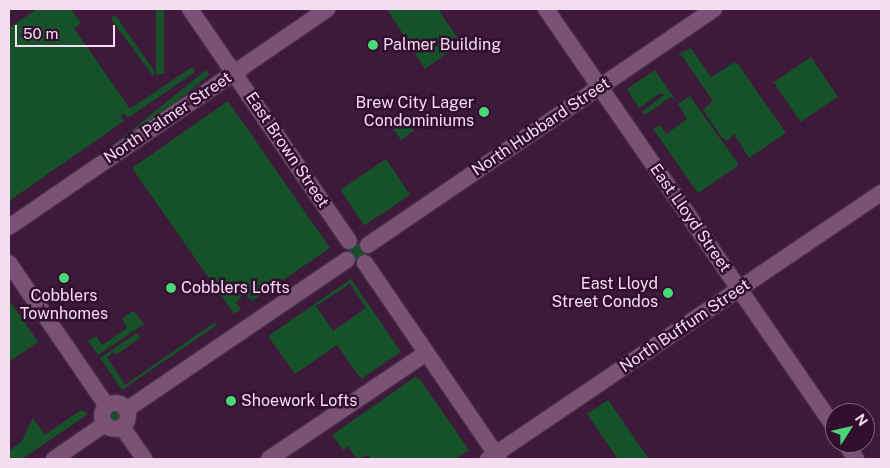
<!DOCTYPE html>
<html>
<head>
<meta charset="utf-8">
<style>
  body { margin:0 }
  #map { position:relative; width:890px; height:468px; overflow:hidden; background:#3d193a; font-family:"Public Sans",sans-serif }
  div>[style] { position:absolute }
  .green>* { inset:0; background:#155229; transform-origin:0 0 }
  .round { border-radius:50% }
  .roads { filter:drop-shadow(0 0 1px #543652) drop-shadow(0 0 1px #543652) }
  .street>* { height:16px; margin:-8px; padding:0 8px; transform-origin:8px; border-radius:8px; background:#7a5276 }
  .street>.ring { margin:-8px; padding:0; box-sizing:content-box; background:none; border:16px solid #7a5276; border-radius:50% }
  .dots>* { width:14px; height:14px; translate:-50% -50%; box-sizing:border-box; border:2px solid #320f2f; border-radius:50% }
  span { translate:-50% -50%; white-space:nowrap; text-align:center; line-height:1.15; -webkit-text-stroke:5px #320f2f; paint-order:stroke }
  .poi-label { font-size:16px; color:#f4dcf1 }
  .left { translate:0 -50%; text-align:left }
  .right { translate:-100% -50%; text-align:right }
  .street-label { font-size:16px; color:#f4dcf1 }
  .frame { position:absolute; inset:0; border:10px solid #f4dcf1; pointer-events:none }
  .north { position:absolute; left:825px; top:403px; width:50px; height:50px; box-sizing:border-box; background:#320f2f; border:1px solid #80617d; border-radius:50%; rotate:55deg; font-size:14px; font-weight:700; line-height:20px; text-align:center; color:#f4dcf1 }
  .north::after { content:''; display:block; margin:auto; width:18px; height:22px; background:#4ad778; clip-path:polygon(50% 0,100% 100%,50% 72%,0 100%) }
  .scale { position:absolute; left:15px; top:25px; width:100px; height:22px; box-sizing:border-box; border:2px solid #f4dcf1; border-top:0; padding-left:6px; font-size:15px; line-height:18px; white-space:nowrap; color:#f4dcf1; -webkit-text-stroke:4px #320f2f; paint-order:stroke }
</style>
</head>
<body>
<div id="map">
  <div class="green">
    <div style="clip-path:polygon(37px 9px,71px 9px,81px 23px,74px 28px,130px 109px,192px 67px,195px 72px,128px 118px,124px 113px,121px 116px,124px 121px,9px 201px,9px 28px)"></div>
    <div style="left:156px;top:9px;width:8px;height:65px"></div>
    <div style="clip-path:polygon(387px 9px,438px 9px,461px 43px,425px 69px)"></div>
    <div style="clip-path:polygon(113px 16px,116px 16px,155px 72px,153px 76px,111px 19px)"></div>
    <div style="clip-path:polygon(691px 48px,711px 77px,735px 62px,738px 64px,786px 133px,749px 158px,734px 134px,728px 141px,723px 139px,703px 110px,713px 101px,682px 56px,677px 55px)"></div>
    <div style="left:811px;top:57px;width:48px;height:45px;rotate:56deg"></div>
    <div style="left:206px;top:70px;width:6px;height:239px;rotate:51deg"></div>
    <div style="clip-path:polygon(655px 70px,676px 101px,671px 97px,645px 115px,642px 112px,665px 94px,659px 94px,639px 108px,627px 89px)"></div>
    <div style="clip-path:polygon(690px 96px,739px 165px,698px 193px,653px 129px,660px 125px,666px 134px,687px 119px,678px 104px)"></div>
    <div style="clip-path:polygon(228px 101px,330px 248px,252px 301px,244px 293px,236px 303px,241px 309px,234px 314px,132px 168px)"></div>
    <div style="clip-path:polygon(409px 116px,415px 124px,413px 131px,401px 140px,392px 127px)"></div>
    <div style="left:386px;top:159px;width:43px;height:55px;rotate:56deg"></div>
    <div class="round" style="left:348px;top:243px;width:18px;height:18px"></div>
    <div style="clip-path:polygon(evenodd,351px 279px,401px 352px,361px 379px,337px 345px,295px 374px,268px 336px,351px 279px,350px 284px,366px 308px,333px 331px,316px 306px,350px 284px)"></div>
    <div style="clip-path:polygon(9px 300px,38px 342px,9px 362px)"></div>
    <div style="clip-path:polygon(131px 312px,135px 312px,144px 324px,98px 355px,88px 341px,96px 336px,102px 345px,127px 328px,122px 319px)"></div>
    <div style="clip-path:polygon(215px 322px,217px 325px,122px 390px,100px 358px,137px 333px,140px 338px,116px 355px,114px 352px,107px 357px,125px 385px)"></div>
    <div style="clip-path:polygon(415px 377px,419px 378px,469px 450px,455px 459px,371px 459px,368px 455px,357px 459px,348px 446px,343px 450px,332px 435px)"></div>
    <div style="clip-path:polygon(608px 400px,649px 459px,618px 459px,587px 414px)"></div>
    <div class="round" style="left:106px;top:408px;width:18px;height:18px"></div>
    <div style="clip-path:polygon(81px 410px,88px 414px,22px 459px,9px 459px,9px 451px,22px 441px,33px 418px,45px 435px)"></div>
  </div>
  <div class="roads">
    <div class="street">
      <div style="left:190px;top:9px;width:281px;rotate:55.6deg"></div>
      <div style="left:546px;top:9px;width:509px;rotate:55.4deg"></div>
      <div style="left:9px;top:227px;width:386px;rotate:-34.4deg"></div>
      <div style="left:368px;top:245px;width:419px;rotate:-34.3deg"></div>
      <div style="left:9px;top:263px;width:173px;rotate:55.6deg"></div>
      <div style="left:365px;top:263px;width:237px;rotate:55.6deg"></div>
      <div class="ring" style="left:102px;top:403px;width:10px;height:10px"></div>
      <div style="left:126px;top:410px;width:267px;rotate:-34.2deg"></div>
      <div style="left:122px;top:427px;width:39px;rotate:55deg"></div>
      <div style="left:845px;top:443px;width:19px;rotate:55deg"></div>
      <div style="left:54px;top:459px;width:62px;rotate:-34.5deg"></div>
      <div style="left:269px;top:459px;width:189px;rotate:-34deg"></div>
      <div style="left:488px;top:459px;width:475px;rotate:-34.1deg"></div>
    </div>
  </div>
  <div class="dots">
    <div style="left:373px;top:45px;background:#4ad778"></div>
    <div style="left:484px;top:112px;background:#4ad778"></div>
    <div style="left:64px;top:278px;background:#4ad778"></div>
    <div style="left:171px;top:288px;background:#4ad778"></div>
    <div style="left:668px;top:293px;background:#4ad778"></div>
    <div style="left:231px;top:401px;background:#4ad778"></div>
  </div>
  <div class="poi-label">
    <span class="left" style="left:383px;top:45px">Palmer Building</span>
    <span class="right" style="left:474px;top:112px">Brew City Lager<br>Condominiums</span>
    <span class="right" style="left:658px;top:293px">East Lloyd<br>Street Condos</span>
    <span class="left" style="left:181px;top:288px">Cobblers Lofts</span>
    <span style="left:64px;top:305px">Cobblers<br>Townhomes</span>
    <span class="left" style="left:241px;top:401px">Shoework Lofts</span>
  </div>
  <div class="street-label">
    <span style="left:168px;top:118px;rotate:-34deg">North Palmer Street</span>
    <span style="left:541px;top:127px;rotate:-34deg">North Hubbard Street</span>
    <span style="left:287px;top:150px;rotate:56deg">East Brown Street</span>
    <span style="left:690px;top:218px;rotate:55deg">East Lloyd Street</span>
    <span style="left:685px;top:326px;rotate:-34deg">North Buffum Street</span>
  </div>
  <div class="frame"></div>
  <div class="north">N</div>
  <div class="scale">50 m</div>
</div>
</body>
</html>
